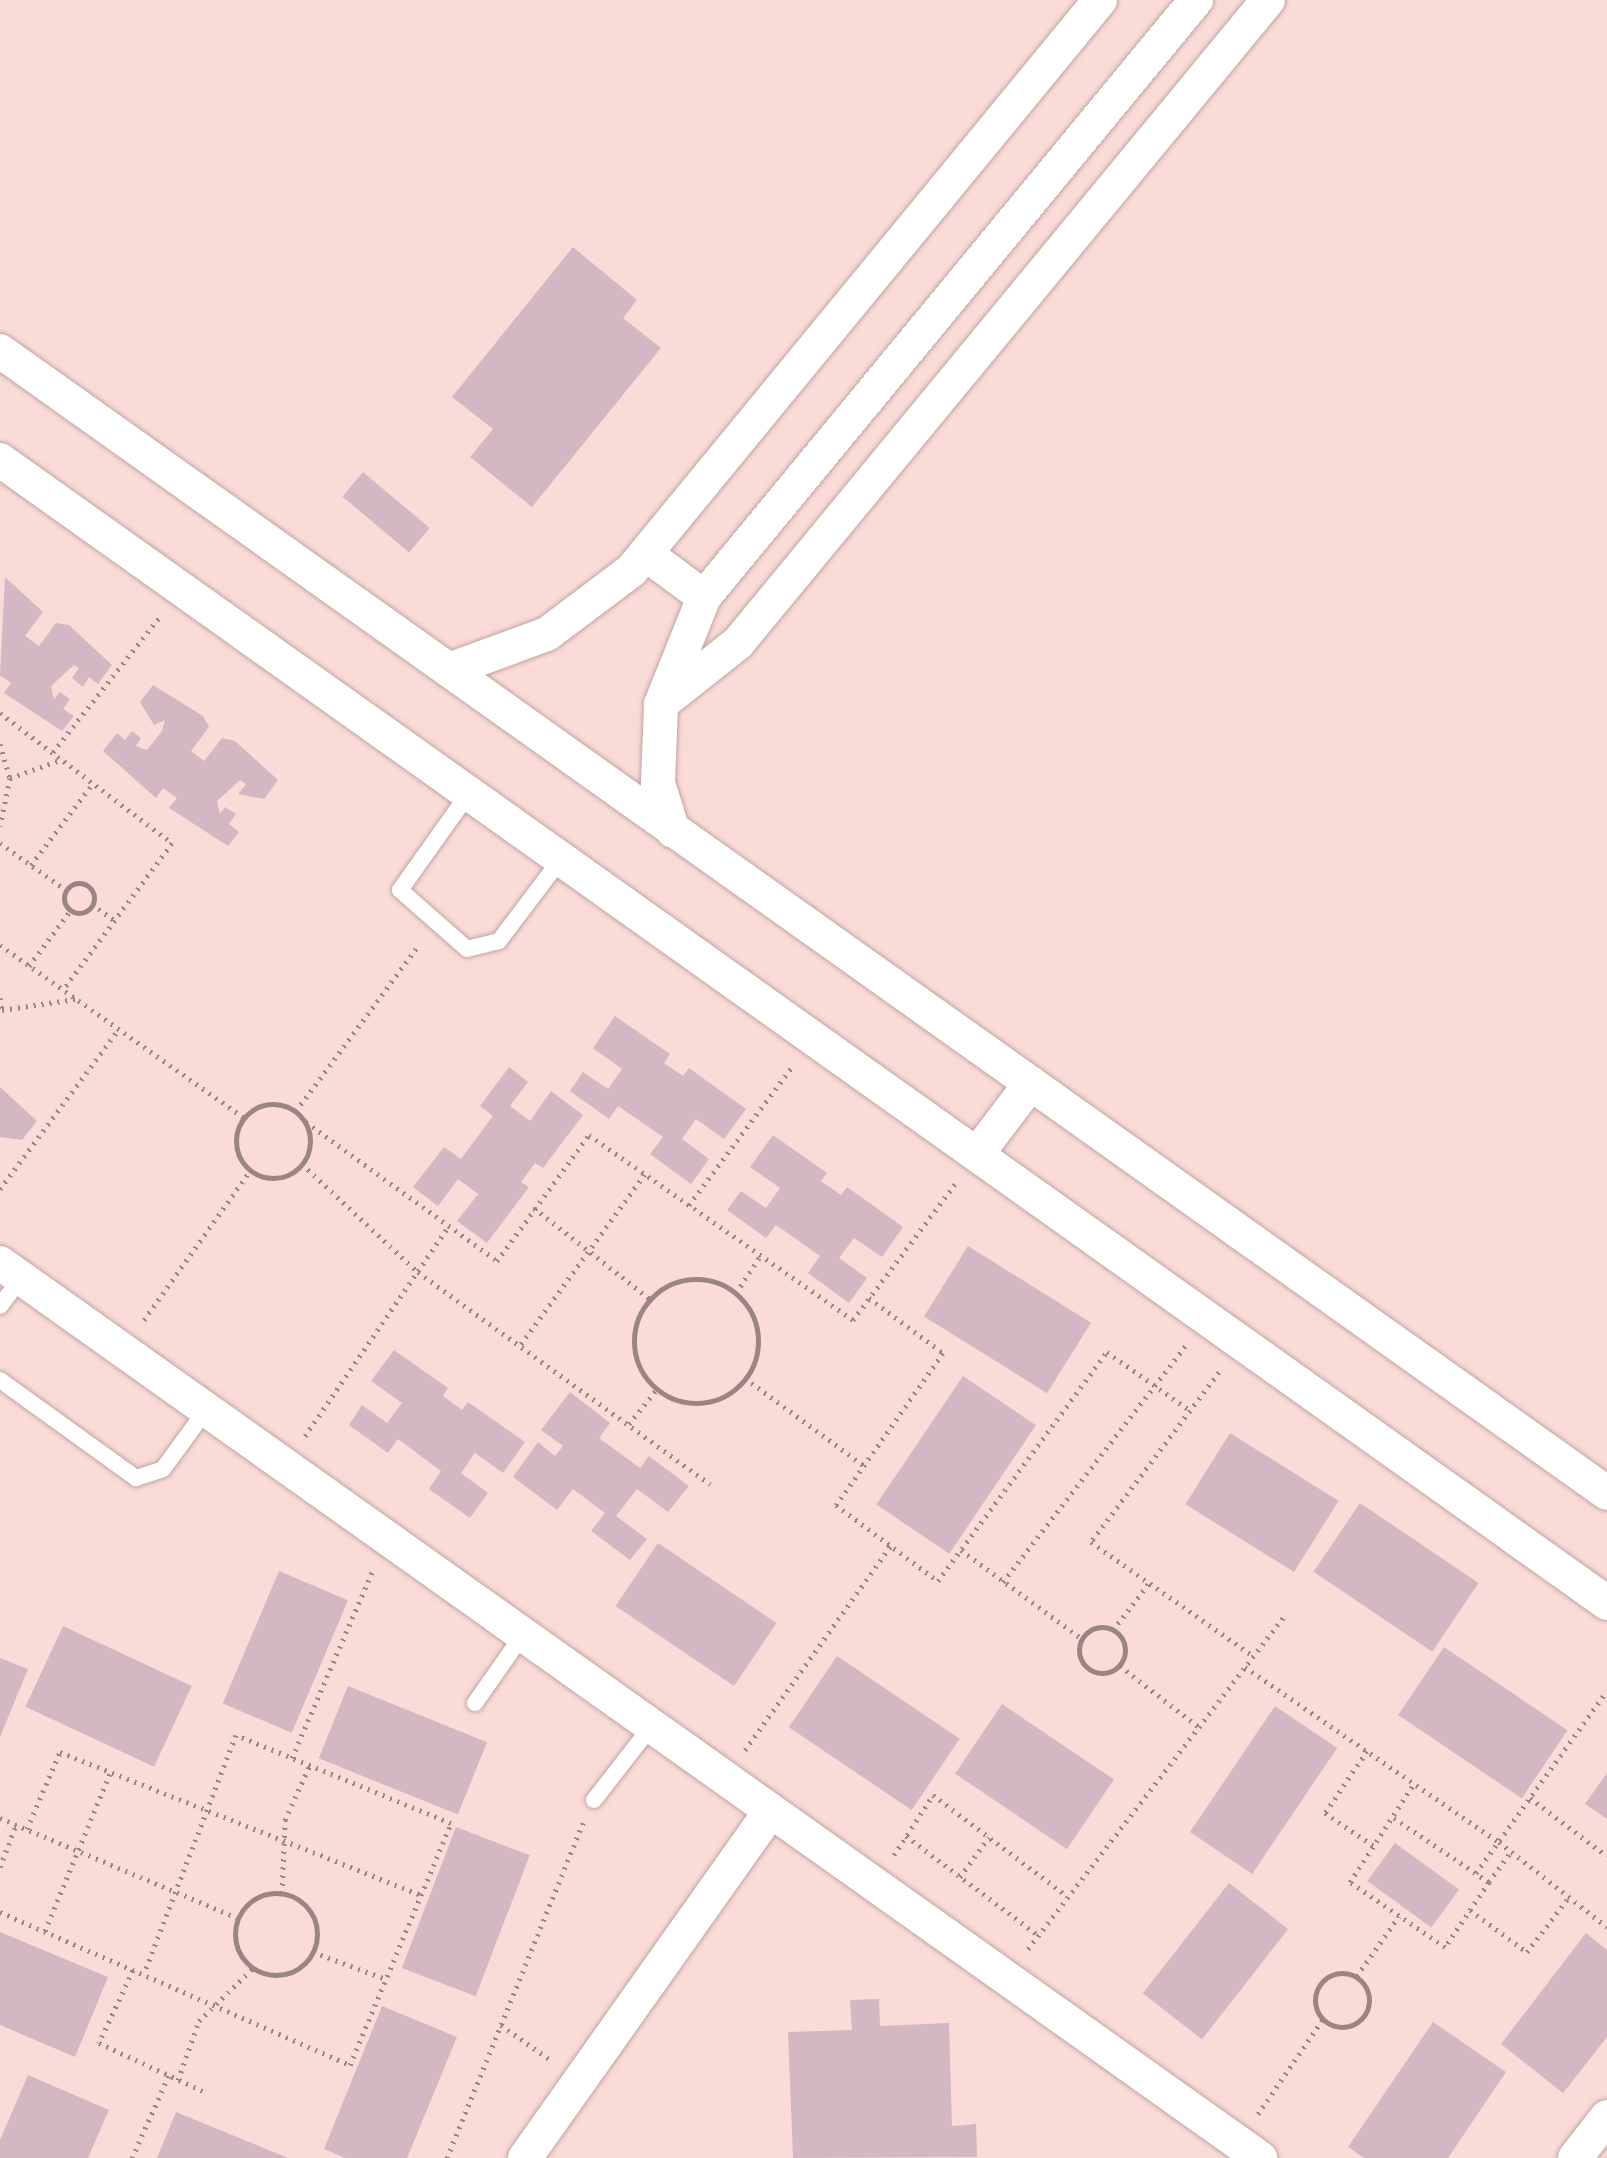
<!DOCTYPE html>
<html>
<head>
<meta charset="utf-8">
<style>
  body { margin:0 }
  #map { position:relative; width:1607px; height:2158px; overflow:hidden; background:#fadbd8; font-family:"Public Sans",sans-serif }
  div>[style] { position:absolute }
  .building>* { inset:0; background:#d3b8c4; transform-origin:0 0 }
  .path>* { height:5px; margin-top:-2.5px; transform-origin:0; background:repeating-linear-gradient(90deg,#9a8583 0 2px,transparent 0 8px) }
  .path>.ring { margin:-2.5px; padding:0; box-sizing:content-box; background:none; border:5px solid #9a8583; border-radius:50% }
  .roads { filter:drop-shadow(0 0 2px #c1a4a1) drop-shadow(0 0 2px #c1a4a1) }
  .lane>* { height:16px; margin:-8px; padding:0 8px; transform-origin:8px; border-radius:8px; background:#fff }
  .street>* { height:34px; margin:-17px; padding:0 17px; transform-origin:17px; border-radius:17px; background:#fff }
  span { translate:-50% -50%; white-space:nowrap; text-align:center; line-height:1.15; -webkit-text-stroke:6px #feebea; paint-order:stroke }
</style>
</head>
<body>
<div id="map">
  <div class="building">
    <div style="clip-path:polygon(573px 247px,637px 300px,623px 318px,661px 348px,532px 507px,470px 457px,493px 429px,452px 397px)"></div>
    <div style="left:363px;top:472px;width:87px;height:32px;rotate:40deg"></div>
    <div style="clip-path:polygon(5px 577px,43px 612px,25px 636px,39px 646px,56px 623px,69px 625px,112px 665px,98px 684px,89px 677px,83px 687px,72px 678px,79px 668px,74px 665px,51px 686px,54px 699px,60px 692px,70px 699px,63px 709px,74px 716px,62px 731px,4px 693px,11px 683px,0 675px)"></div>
    <div style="clip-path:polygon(153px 685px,203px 716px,209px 727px,191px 751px,204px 761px,222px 738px,235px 741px,278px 780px,264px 799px,238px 794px,246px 784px,240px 780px,217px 801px,220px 814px,225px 807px,236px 814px,229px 824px,239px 832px,228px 846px,169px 808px,177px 798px,163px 788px,156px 798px,103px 751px,117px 733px,125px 740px,132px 731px,141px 738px,136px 746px,147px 750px,162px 731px,165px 720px,154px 725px,140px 702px)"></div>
    <div style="clip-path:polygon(615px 1016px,670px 1054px,664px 1063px,683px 1076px,689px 1068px,746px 1109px,724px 1139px,696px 1119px,682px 1139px,709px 1159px,691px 1184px,650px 1154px,663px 1137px,618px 1106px,609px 1119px,570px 1091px,583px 1072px,608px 1089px,622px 1069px,593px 1048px)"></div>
    <div style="clip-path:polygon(509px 1067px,528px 1082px,510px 1106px,530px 1121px,551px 1091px,583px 1115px,543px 1168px,535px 1163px,521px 1182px,529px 1187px,487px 1243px,457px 1221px,478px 1194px,458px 1179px,438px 1206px,413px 1187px,444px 1147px,461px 1159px,493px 1116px,480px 1106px)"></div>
    <div style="clip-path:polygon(0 1087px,37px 1121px,22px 1140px,0 1137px)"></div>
    <div style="clip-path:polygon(773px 1135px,827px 1173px,821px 1181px,841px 1195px,847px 1187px,903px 1227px,882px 1257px,854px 1238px,839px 1258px,867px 1278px,849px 1303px,808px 1273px,820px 1256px,776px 1225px,766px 1238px,727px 1210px,741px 1191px,766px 1208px,780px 1188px,750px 1167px)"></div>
    <div style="left:968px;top:1246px;width:145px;height:83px;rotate:32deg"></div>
    <div style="clip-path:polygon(394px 1350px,448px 1388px,443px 1396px,462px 1410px,468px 1402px,525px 1442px,503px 1473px,475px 1453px,461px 1473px,488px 1493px,470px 1518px,429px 1489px,441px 1471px,398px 1439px,388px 1453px,349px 1425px,362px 1405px,387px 1423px,402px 1403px,371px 1381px)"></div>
    <div style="left:963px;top:1376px;width:88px;height:155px;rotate:34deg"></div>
    <div style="clip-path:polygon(570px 1392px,610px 1423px,599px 1438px,640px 1468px,649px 1456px,689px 1486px,668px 1512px,637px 1489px,616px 1516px,647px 1539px,630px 1560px,591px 1531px,605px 1513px,573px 1489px,557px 1510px,513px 1477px,538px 1442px,555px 1456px,563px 1446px,541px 1430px)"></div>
    <div style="left:1230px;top:1433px;width:128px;height:84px;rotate:32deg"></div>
    <div style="left:1360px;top:1503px;width:143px;height:83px;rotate:34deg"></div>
    <div style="left:658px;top:1543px;width:143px;height:76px;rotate:34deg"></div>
    <div style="left:279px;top:1571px;width:75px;height:144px;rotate:23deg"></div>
    <div style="left:63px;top:1626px;width:142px;height:89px;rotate:25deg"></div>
    <div style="left:1444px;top:1647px;width:149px;height:82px;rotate:34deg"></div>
    <div style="left:837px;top:1656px;width:148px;height:86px;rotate:34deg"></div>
    <div style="clip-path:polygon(0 1658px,28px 1669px,0 1737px)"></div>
    <div style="left:348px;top:1686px;width:150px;height:78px;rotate:22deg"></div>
    <div style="left:1002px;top:1704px;width:135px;height:84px;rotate:34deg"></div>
    <div style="left:1275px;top:1706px;width:75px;height:152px;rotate:34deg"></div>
    <div style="clip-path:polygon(1607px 1773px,1607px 1819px,1585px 1804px)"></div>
    <div style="left:456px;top:1827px;width:79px;height:151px;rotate:21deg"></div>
    <div style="left:1395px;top:1843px;width:79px;height:47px;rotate:36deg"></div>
    <div style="left:1229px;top:1883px;width:75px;height:140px;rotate:38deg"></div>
    <div style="clip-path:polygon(0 1932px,108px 1977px,75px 2057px,0 2025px)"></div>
    <div style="clip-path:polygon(1586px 1933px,1607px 1950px,1607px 2037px,1563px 2093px,1501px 2044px)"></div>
    <div style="clip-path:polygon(879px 1999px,880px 2026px,949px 2023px,952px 2126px,976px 2124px,977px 2157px,793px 2158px,788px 2032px,852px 2030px,850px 2000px)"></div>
    <div style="clip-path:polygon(382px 2006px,457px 2037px,407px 2158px,345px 2158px,324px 2149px)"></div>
    <div style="clip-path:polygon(1433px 2022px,1506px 2072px,1448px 2158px,1364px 2158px,1348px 2147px)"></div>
    <div style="clip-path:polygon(28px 2075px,109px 2110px,88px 2158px,0 2158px,0 2140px)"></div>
    <div style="clip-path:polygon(176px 2112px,288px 2158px,157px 2158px)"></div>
  </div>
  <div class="path">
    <div style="left:0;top:713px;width:216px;rotate:37.1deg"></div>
    <div style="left:172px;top:843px;width:183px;rotate:126.6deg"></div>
    <div style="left:0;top:744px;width:35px;rotate:74deg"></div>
    <div style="left:10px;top:778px;width:49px;rotate:101.8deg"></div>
    <div style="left:53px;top:752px;width:171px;rotate:-51.7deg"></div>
    <div style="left:10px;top:778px;width:56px;rotate:-19.7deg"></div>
    <div style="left:0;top:843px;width:81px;rotate:35.5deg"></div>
    <div style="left:31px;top:865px;width:104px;rotate:-52.8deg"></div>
    <div class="ring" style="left:64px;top:883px;width:25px;height:25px"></div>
    <div style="left:92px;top:904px;width:27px;rotate:36deg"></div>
    <div style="left:0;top:945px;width:299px;rotate:35.3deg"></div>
    <div style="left:29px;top:966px;width:69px;rotate:-53.3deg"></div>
    <div style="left:0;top:998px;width:12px;rotate:81deg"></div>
    <div style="left:2px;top:1010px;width:74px;rotate:-8.6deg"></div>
    <div class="ring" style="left:236px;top:1104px;width:69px;height:69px"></div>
    <div style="left:296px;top:1111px;width:207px;rotate:-53.5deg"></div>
    <div style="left:306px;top:1122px;width:236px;rotate:36deg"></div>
    <div style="left:497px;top:1261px;width:156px;rotate:-53.9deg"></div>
    <div style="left:589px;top:1135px;width:322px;rotate:35deg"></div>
    <div style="left:853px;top:1320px;width:170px;rotate:-53.1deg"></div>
    <div style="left:302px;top:1164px;width:158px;rotate:43deg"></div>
    <div style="left:418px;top:1272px;width:361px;rotate:36deg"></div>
    <div style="left:0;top:1189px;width:199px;rotate:-53.4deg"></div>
    <div style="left:689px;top:1205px;width:171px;rotate:-53.3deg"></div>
    <div style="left:534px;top:1208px;width:147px;rotate:38.1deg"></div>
    <div class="ring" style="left:634px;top:1279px;width:119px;height:119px"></div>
    <div style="left:736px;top:1293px;width:45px;rotate:-56.7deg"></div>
    <div style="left:869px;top:1298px;width:92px;rotate:36.6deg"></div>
    <div style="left:943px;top:1353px;width:186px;rotate:125.1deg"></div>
    <div style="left:836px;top:1505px;width:127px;rotate:36.7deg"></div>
    <div style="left:938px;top:1581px;width:285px;rotate:-53.6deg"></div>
    <div style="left:1107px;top:1352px;width:103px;rotate:35.1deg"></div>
    <div style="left:144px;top:1320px;width:183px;rotate:-54.6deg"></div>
    <div style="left:521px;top:1344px;width:210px;rotate:-53.9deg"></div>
    <div style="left:1219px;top:1372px;width:213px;rotate:127deg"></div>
    <div style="left:1091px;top:1542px;width:198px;rotate:35.1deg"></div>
    <div style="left:745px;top:1378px;width:147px;rotate:36.4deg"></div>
    <div style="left:629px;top:1424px;width:45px;rotate:-51.3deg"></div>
    <div style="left:305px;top:1436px;width:255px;rotate:-55.6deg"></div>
    <div style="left:961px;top:1550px;width:149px;rotate:36.3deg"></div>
    <div style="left:1003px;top:1582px;width:299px;rotate:-52.3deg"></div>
    <div class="ring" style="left:1079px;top:1627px;width:41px;height:41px"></div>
    <div style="left:1113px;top:1630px;width:59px;rotate:-52.5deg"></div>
    <div style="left:1120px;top:1666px;width:100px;rotate:37.7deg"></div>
    <div style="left:1245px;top:1667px;width:308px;rotate:34.6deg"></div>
    <div style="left:1499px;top:1842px;width:137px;rotate:38.2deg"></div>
    <div style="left:745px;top:1750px;width:252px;rotate:-54.5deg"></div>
    <div style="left:1367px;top:1751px;width:75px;rotate:124.1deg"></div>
    <div style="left:1325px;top:1813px;width:59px;rotate:34deg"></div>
    <div style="left:292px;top:1758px;width:205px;rotate:-66.7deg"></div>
    <div style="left:1530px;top:1798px;width:96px;rotate:37deg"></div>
    <div style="left:0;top:1818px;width:258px;rotate:22.8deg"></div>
    <div style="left:1394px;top:1818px;width:115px;rotate:34deg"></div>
    <div style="left:1489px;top:1882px;width:78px;rotate:124.1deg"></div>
    <div style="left:1445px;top:1947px;width:115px;rotate:-145.6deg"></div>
    <div style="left:1350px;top:1882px;width:117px;rotate:-56.9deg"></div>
    <div style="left:27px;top:1829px;width:84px;rotate:-66.8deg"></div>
    <div style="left:60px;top:1752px;width:388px;rotate:21.6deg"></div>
    <div style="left:906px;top:1836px;width:165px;rotate:36.9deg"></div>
    <div style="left:894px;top:1855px;width:72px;rotate:-57deg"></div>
    <div style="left:933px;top:1795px;width:168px;rotate:37deg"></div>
    <div style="left:0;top:1867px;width:45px;rotate:-69.1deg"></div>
    <div style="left:1476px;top:1873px;width:224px;rotate:-54.3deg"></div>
    <div style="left:960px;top:1877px;width:49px;rotate:-54.1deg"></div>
    <div style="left:1489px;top:1882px;width:37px;rotate:-54deg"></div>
    <div style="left:282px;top:1893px;width:73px;rotate:-87.6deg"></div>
    <div style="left:285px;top:1820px;width:60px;rotate:-65.6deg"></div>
    <div class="ring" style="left:235px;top:1893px;width:77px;height:77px"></div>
    <div style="left:1470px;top:1910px;width:71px;rotate:36.4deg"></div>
    <div style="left:1527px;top:1952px;width:69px;rotate:-52.6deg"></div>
    <div style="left:0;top:1912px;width:382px;rotate:23.6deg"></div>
    <div style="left:350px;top:2065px;width:262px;rotate:-67.3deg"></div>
    <div style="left:451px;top:1823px;width:232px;rotate:-157.7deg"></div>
    <div style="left:236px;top:1735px;width:256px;rotate:111.1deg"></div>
    <div style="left:45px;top:1931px;width:173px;rotate:-67.6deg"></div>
    <div style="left:1028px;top:1949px;width:419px;rotate:-52.4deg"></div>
    <div style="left:313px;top:1952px;width:78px;rotate:20.3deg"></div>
    <div style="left:133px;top:1970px;width:81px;rotate:115deg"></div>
    <div style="left:99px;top:2043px;width:117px;rotate:24.8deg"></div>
    <div class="ring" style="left:1315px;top:1973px;width:49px;height:49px"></div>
    <div style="left:1357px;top:1976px;width:73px;rotate:-55deg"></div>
    <div style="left:501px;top:2025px;width:59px;rotate:35.3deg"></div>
    <div style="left:178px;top:2080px;width:63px;rotate:-70.4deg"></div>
    <div style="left:199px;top:2021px;width:76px;rotate:-44.5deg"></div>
    <div style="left:1258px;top:2114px;width:115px;rotate:-55.6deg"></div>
    <div style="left:132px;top:2158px;width:91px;rotate:-66deg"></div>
    <div style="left:447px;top:2158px;width:362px;rotate:-67.9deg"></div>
  </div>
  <div class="roads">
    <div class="lane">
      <div style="left:469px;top:793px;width:119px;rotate:125.4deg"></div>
      <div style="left:400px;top:890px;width:89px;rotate:41.4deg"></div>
      <div style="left:467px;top:949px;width:33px;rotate:-14deg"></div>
      <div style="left:499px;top:941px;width:103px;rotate:-52.9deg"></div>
      <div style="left:0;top:1306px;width:35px;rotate:-53deg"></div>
      <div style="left:0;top:1380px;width:168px;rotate:35.8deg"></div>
      <div style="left:136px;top:1478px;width:28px;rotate:-18deg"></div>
      <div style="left:163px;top:1469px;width:73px;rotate:-53.9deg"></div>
      <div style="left:475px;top:1703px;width:82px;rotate:-55deg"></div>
      <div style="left:594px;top:1800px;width:91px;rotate:-52.1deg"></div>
    </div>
    <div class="street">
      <div style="left:0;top:351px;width:1971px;rotate:35.4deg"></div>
      <div style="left:0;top:460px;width:1972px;rotate:35.42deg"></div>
      <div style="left:646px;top:554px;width:72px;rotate:36.6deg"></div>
      <div style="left:449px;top:670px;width:104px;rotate:-20.2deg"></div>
      <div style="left:547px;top:634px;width:105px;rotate:-36.9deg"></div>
      <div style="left:631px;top:571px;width:739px;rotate:-50.6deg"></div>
      <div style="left:661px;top:704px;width:98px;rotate:-38.4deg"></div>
      <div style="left:738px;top:643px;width:833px;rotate:-50.5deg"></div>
      <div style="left:673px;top:831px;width:50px;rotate:-107.4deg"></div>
      <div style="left:658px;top:783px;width:79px;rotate:-87.8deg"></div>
      <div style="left:661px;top:704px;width:115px;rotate:-68.1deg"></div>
      <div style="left:704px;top:597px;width:774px;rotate:-50.51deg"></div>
      <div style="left:977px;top:1154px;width:89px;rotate:-52.7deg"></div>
      <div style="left:0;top:1263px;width:1546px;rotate:35.39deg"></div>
      <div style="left:525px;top:2158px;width:424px;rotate:-54.7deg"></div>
      <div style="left:1575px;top:2158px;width:52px;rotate:-52deg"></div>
    </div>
  </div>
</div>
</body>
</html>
